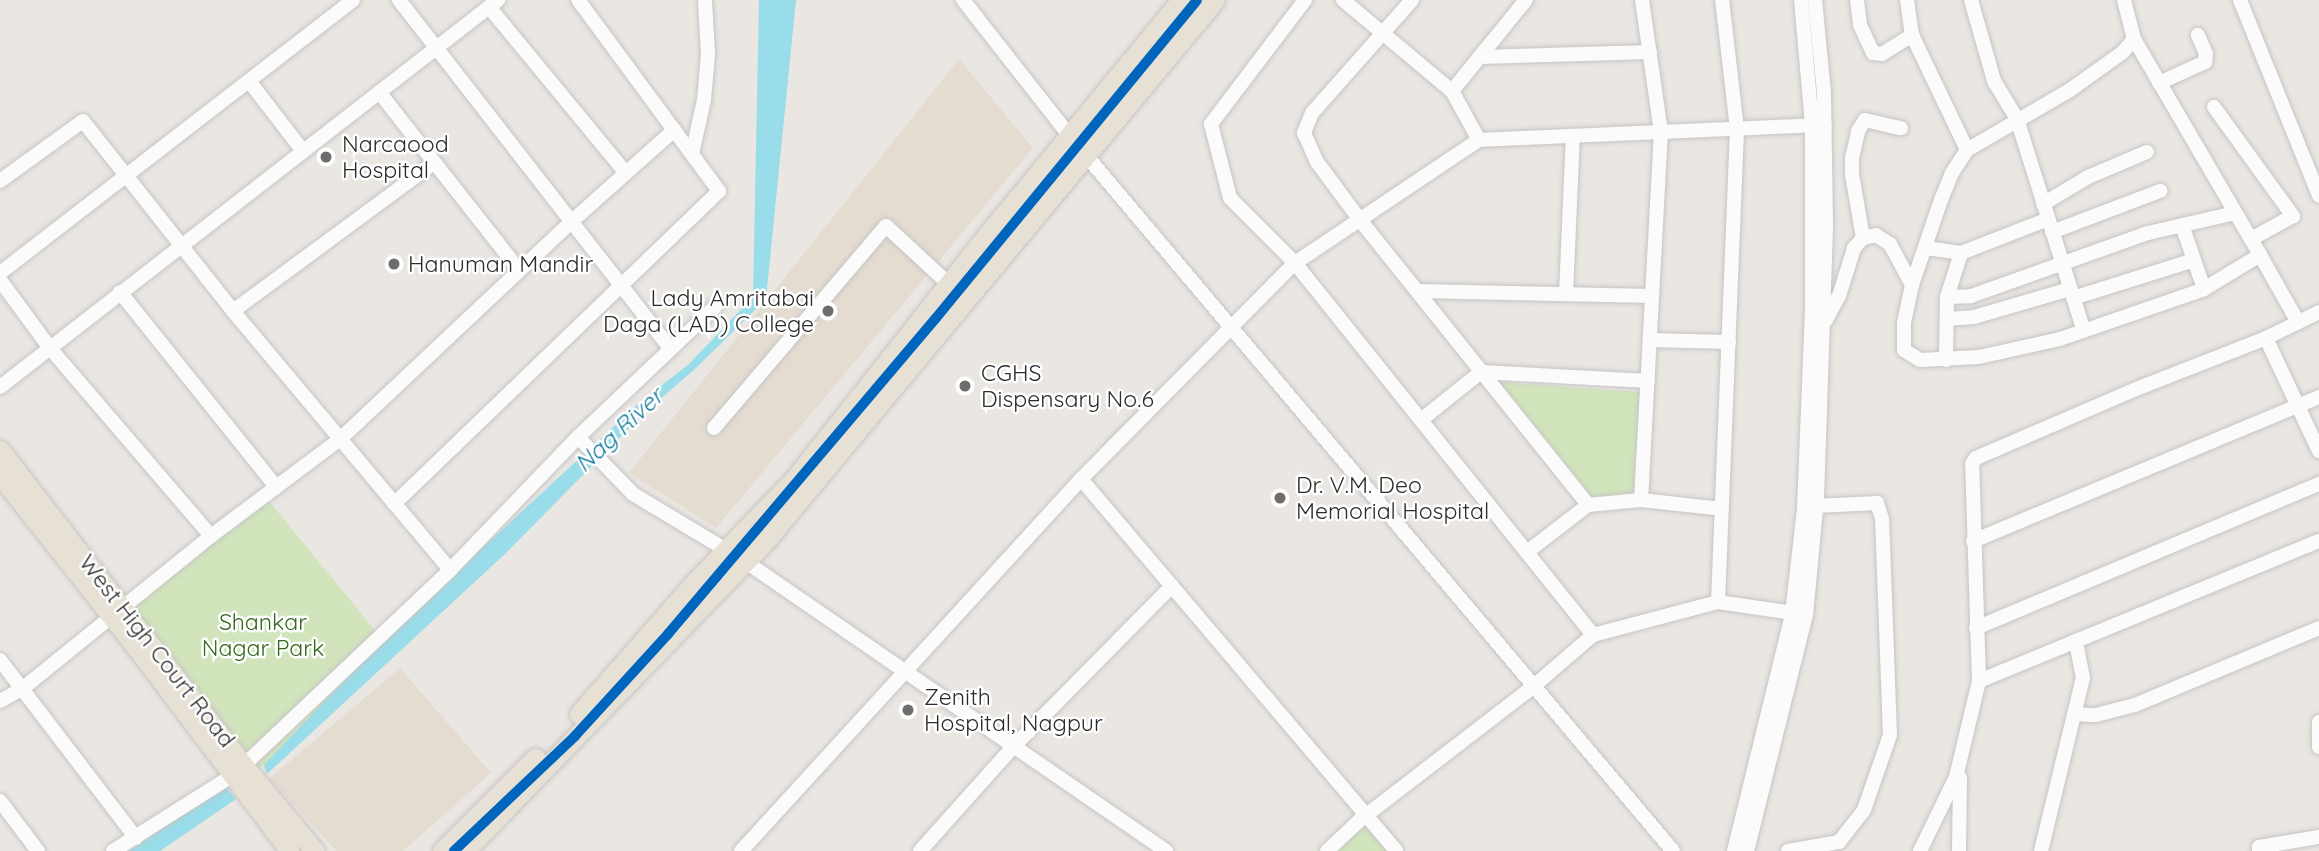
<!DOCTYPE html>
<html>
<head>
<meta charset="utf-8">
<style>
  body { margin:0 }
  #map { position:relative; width:2319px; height:851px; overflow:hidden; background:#eae6e2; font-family:Quicksand,sans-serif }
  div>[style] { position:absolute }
  .education>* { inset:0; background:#e4dcd1 }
  .green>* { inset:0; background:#d1e4bc }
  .water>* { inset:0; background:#98dde9 }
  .roads { filter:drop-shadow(0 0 2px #c6c5c5) drop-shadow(0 0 2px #c6c5c5) }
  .minor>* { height:14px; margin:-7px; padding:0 7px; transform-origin:7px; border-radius:7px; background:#fcfbfb }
  .major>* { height:19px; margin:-9.5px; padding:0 9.5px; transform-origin:9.5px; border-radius:9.5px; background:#e7e0d5 }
  .metro-1>* { height:10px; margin:-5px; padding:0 5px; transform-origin:5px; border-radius:5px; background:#0065bd }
  .dots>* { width:19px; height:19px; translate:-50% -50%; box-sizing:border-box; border:4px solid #fff; border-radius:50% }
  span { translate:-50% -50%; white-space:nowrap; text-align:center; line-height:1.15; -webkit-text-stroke:5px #fff; paint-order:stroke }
  .poi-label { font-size:23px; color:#2c2c2c }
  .left { translate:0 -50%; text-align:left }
  .right { translate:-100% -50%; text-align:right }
  .park-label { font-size:23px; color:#34681d }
  .street-label { font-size:23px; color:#2c2c2c }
  .water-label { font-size:24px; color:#117a9b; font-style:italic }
</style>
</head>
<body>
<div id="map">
  <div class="education">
    <div style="clip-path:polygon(959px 59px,1033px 148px,716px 528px,629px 473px)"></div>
    <div style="clip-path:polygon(400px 668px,491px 773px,403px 851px,337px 851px,269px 779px)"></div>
  </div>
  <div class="green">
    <div style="clip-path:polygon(1497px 382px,1640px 392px,1636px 492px,1592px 498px)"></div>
    <div style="clip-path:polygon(268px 500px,383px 640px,264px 765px,254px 772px,127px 606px)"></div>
    <div style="clip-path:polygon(1366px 815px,1396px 851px,1328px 851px)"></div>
  </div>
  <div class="water">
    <div style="clip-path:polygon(759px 0,796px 0,766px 299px,695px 369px,645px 412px,505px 554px,267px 774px,264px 765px,383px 640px,638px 404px,689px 364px,753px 297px)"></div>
    <div style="clip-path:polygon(225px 786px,236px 799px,160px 851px,129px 851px)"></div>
  </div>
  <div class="roads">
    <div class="minor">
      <div style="left:399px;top:0;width:440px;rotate:52.1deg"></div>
      <div style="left:963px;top:0;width:170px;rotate:51.9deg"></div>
      <div style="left:1068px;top:134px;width:938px;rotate:49.84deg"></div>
      <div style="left:1305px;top:0;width:156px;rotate:127.2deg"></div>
      <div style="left:1211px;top:124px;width:76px;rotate:75.6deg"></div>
      <div style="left:1230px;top:198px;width:92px;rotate:45deg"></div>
      <div style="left:1295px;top:263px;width:477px;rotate:51.3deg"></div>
      <div style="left:1343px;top:0;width:142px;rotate:39.9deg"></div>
      <div style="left:1452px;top:91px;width:56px;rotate:61.1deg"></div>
      <div style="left:1412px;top:0;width:151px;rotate:131.5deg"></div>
      <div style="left:1312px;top:113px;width:22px;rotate:112deg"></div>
      <div style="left:1304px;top:133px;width:32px;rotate:66deg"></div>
      <div style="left:1317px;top:162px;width:72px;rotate:53.4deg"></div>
      <div style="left:1360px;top:220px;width:365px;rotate:51.3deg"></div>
      <div style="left:1857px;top:0;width:25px;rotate:83deg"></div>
      <div style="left:1860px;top:25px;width:31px;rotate:65deg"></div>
      <div style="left:1873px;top:53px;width:9px;rotate:6deg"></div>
      <div style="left:1882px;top:54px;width:36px;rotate:-32deg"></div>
      <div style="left:1907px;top:0;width:35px;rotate:82deg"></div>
      <div style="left:1912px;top:35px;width:127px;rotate:64.4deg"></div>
      <div style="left:1971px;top:0;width:84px;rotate:74.1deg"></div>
      <div style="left:1994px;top:81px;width:44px;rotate:58.8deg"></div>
      <div style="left:2017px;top:119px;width:222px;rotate:72.5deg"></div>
      <div style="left:2240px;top:0;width:211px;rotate:68deg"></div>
      <div style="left:489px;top:7px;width:215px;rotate:50.5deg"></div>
      <div style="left:2134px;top:39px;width:250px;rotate:59.7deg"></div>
      <div style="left:1479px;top:57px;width:171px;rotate:-1.7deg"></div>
      <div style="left:249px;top:81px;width:88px;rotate:52.4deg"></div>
      <div style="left:2159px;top:83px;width:51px;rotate:-24.5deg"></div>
      <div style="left:2205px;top:62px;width:8px;rotate:-83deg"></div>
      <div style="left:2206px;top:54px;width:21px;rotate:-113deg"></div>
      <div style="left:1452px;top:91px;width:117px;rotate:-50.9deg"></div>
      <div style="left:379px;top:92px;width:226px;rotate:51.8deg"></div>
      <div style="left:2214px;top:107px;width:135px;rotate:54.1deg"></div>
      <div style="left:2293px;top:216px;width:48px;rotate:151.3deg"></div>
      <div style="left:692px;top:154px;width:55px;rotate:-77.5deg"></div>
      <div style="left:704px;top:100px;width:46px;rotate:-85deg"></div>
      <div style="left:708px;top:54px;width:54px;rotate:-93.2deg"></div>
      <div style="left:0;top:181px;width:102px;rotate:-35.9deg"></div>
      <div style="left:83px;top:121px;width:242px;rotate:51.7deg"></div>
      <div style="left:233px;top:311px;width:338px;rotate:50deg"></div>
      <div style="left:2043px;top:204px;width:52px;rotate:-31deg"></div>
      <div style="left:2088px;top:177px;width:64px;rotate:-23deg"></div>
      <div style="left:2182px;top:225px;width:68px;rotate:71deg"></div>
      <div style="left:2052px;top:232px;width:116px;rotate:-20.8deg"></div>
      <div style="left:1863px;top:238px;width:65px;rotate:-99.8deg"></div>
      <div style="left:1852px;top:174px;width:16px;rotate:-90deg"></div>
      <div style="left:1852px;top:158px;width:28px;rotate:-77deg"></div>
      <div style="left:1858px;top:131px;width:13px;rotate:-58deg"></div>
      <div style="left:1865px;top:120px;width:37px;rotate:13deg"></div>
      <div style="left:1926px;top:248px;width:35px;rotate:8deg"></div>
      <div style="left:0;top:273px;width:446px;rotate:-37.7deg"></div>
      <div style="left:0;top:280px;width:83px;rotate:53.8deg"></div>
      <div style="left:49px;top:347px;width:249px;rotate:49.4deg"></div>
      <div style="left:1912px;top:285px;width:90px;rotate:-71.2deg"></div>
      <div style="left:1941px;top:200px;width:29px;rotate:-68deg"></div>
      <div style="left:1952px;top:173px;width:27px;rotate:-57deg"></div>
      <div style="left:1967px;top:150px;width:119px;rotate:-30.2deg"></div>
      <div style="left:2070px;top:90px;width:65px;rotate:-35.6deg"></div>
      <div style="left:2123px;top:52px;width:17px;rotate:-50deg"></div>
      <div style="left:2134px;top:39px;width:40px;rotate:-104.4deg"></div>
      <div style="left:1417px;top:291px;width:235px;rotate:1.2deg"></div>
      <div style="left:120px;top:292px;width:250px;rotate:51.3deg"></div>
      <div style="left:1566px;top:294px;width:158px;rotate:-87.5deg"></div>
      <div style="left:1947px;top:297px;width:24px;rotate:-2deg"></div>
      <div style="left:1971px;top:296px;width:188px;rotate:-19.6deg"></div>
      <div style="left:2148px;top:233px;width:89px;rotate:-12.9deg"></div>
      <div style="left:2073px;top:298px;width:127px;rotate:-17.4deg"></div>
      <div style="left:233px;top:311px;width:250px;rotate:-36.4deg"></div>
      <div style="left:1947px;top:319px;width:27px;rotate:-4deg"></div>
      <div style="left:1974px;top:317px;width:100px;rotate:-16.3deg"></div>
      <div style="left:1826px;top:320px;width:27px;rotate:-62deg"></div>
      <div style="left:1839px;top:296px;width:50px;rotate:-72.6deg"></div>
      <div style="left:1854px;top:248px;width:13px;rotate:-48deg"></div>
      <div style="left:1863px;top:238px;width:13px;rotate:-13deg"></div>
      <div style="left:1876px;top:235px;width:17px;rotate:33deg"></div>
      <div style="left:1890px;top:244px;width:47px;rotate:61.8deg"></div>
      <div style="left:1912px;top:285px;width:39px;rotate:102deg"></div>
      <div style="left:1904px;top:323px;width:27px;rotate:90deg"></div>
      <div style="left:1904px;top:350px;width:19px;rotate:32deg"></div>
      <div style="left:1920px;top:360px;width:59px;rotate:-2.9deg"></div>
      <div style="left:1979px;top:357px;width:83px;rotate:-12.5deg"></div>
      <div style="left:2060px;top:339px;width:152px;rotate:-19.1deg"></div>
      <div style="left:2204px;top:289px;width:66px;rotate:-31.3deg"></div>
      <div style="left:2260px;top:255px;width:77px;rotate:60.4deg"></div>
      <div style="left:2266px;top:338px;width:125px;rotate:64.9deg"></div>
      <div style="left:1650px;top:340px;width:79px;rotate:1.5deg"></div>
      <div style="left:1946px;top:360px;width:63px;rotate:-89.1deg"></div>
      <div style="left:1947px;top:297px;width:46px;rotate:-72.3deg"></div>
      <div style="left:1961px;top:253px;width:93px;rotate:-21.3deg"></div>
      <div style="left:0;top:387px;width:631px;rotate:-37.85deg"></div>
      <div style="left:1421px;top:420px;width:77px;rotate:-38.7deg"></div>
      <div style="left:1481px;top:372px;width:167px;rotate:3.1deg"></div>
      <div style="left:714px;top:428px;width:265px;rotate:-49.6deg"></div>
      <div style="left:886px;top:226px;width:87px;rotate:42.7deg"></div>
      <div style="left:578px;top:437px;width:79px;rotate:46deg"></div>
      <div style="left:633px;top:494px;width:132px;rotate:31deg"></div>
      <div style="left:746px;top:562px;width:510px;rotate:34.53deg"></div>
      <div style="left:1081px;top:479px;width:487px;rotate:49.7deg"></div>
      <div style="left:1641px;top:500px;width:369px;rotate:-86.9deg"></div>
      <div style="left:1661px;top:132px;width:133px;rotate:-98.2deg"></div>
      <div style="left:394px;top:504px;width:451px;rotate:-43.9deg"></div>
      <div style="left:719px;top:191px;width:237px;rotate:-126.4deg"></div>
      <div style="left:1973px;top:541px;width:375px;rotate:-22.6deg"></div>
      <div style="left:1527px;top:552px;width:77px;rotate:-37.6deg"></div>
      <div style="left:1588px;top:505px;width:53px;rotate:-5.4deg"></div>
      <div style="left:1641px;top:500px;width:81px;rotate:6.3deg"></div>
      <div style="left:1718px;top:602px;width:473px;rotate:-87.7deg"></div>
      <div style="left:1737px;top:129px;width:130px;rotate:-96.6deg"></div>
      <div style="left:1976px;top:628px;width:372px;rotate:-22.8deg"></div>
      <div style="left:0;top:660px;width:224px;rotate:52.6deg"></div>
      <div style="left:1979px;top:681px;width:368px;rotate:-22.4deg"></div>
      <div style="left:0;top:701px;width:25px;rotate:-29deg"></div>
      <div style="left:22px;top:689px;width:243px;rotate:-39deg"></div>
      <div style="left:211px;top:536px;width:160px;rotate:-36.9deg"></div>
      <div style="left:339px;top:440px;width:320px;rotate:-43.2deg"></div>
      <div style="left:572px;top:221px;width:137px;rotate:-41.7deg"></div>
      <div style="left:2074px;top:714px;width:22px;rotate:3deg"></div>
      <div style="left:2096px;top:715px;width:40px;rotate:-14.4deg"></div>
      <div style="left:2135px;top:705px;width:199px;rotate:-22.7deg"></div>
      <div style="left:2319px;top:722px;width:25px;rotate:90deg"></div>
      <div style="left:244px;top:765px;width:284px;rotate:-43.4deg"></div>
      <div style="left:450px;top:570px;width:185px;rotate:-46.1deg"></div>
      <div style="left:578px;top:437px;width:190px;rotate:-43.5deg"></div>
      <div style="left:0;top:801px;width:63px;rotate:52.8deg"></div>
      <div style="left:113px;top:851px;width:142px;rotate:-32.3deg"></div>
      <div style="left:741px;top:851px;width:504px;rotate:-47.57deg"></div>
      <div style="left:1081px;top:479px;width:304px;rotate:-45.3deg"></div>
      <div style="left:1295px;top:263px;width:221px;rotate:-33.8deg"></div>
      <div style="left:1479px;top:140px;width:346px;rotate:-2.5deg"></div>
      <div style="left:920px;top:851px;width:141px;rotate:-48.2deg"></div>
      <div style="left:1014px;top:746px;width:225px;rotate:-45.4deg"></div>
      <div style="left:1327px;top:851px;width:45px;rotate:-43.2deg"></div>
      <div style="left:1360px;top:820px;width:221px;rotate:-37.6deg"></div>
      <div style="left:1535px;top:685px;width:77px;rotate:-40.8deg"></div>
      <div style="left:1593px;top:635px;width:129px;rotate:-14.8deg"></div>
      <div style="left:1718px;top:602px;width:83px;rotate:8.3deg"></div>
      <div style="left:1734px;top:851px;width:244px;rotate:-76.2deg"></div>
      <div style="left:1792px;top:614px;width:106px;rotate:-83.5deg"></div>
      <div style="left:1804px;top:509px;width:198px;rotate:-87.7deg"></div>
      <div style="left:1812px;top:311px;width:186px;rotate:-90deg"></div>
      <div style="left:1812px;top:125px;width:125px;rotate:-95deg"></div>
      <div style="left:1747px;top:851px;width:243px;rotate:-76deg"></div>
      <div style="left:1806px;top:615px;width:117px;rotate:-84.6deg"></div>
      <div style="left:1817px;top:499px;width:276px;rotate:-88.1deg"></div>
      <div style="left:1826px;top:223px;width:130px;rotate:-90.9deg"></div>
      <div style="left:1824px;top:93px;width:93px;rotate:-95.5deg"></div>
      <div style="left:1788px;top:851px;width:52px;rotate:-10deg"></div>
      <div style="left:1839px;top:842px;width:41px;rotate:-52deg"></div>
      <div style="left:1864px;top:810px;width:79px;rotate:-70.9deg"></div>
      <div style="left:1890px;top:735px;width:216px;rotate:-92.1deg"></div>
      <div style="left:1882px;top:519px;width:17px;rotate:-107deg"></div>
      <div style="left:1877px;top:503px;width:61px;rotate:177.2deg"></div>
      <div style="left:1920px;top:851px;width:82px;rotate:-64.1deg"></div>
      <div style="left:1956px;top:777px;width:99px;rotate:-76.5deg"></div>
      <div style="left:1979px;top:681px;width:217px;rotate:-91.8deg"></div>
      <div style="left:1972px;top:464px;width:7px;rotate:-56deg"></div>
      <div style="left:1976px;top:458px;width:174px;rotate:-23.3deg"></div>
      <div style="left:2136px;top:389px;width:140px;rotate:-21.4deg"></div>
      <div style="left:2266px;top:338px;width:59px;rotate:-26.1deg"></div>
      <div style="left:1959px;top:851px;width:73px;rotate:-89.2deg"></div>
      <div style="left:2041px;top:851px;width:178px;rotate:-76.4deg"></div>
      <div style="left:2083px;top:678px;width:38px;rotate:-101deg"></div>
      <div style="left:2259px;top:851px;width:4px;rotate:-90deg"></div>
      <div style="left:2259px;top:847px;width:61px;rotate:-9.5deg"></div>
    </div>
    <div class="major">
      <div style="left:0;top:450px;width:406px;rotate:52.3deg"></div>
      <div style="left:248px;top:771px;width:104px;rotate:50.1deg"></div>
      <div style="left:0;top:475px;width:241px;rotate:51.7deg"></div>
      <div style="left:149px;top:664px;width:234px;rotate:53deg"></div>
      <div style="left:579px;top:714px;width:174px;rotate:-48.7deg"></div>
      <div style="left:694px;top:583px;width:147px;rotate:-46.1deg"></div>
      <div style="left:796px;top:477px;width:318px;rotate:-51.7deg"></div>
      <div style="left:993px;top:228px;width:296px;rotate:-50.5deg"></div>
      <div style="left:442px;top:851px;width:132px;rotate:-45deg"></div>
      <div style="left:465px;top:851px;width:436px;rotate:-45.9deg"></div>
      <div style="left:768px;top:538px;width:699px;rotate:-50.28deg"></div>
    </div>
  </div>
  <div class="metro-1">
    <div style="left:454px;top:851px;width:167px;rotate:-43.5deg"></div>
    <div style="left:575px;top:736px;width:138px;rotate:-47.6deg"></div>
    <div style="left:668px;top:634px;width:414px;rotate:-49.7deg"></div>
    <div style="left:936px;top:318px;width:411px;rotate:-50.6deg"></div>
  </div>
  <div class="dots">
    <div style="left:326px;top:157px;background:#6e6d6c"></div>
    <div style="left:394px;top:264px;background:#6e6d6c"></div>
    <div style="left:828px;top:311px;background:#6e6d6c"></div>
    <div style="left:965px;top:386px;background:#6e6d6c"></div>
    <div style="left:1280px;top:498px;background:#6e6d6c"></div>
    <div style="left:908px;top:710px;background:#6e6d6c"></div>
  </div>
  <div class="poi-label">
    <span class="left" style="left:342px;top:157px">Narcaood<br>Hospital</span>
    <span class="left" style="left:408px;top:264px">Hanuman Mandir</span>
    <span class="right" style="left:814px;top:311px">Lady Amritabai<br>Daga (LAD) College</span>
    <span class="left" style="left:981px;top:386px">CGHS<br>Dispensary No.6</span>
    <span class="left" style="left:1296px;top:498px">Dr. V.M. Deo<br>Memorial Hospital</span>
    <span class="left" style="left:924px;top:710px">Zenith<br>Hospital, Nagpur</span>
  </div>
  <div class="park-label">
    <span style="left:263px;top:635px">Shankar<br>Nagar Park</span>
  </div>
  <div class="street-label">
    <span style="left:157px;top:651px;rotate:52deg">West High Court Road</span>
  </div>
  <div class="water-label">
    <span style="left:619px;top:430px;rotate:-43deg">Nag River</span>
  </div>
</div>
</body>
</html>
